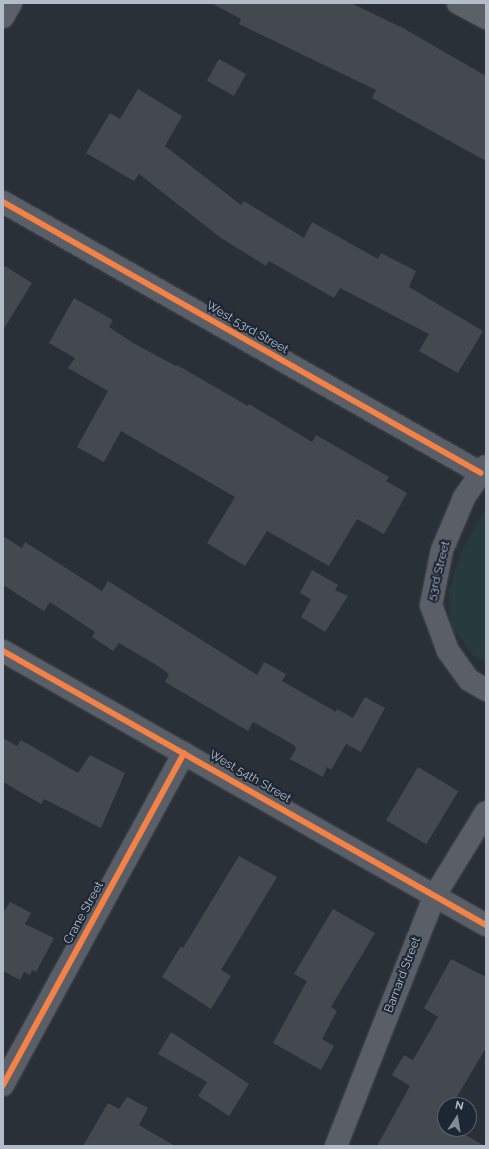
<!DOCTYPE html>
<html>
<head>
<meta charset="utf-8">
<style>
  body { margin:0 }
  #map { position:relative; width:489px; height:1149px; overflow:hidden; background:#2a3038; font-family:Raleway,sans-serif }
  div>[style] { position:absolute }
  .green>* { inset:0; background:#273a3e }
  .building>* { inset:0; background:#444950; transform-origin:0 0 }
  .roads { filter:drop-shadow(0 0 1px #484c53) drop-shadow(0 0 1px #484c53) }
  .minor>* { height:22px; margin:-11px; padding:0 11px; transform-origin:11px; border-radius:11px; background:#5a5e66 }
  .major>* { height:22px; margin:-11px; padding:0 11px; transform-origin:11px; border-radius:11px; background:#5c6168 }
  .cycleway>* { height:6px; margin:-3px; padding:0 3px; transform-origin:3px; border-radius:3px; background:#f48246 }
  span { translate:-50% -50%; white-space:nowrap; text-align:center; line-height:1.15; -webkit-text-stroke:4px #1d2633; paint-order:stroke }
  .street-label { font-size:12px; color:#b4bcc9 }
  .frame { position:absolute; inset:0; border:4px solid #b4bcc9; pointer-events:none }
  .north { position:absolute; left:437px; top:1097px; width:40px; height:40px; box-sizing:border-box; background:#1d2633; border:1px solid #59626f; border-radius:50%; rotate:12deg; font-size:11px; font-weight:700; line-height:16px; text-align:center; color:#b4bcc9 }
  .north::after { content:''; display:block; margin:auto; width:14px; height:18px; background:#848b96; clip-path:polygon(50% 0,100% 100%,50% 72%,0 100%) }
</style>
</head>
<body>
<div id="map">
  <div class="green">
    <div style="clip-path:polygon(486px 507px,486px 662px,473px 655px,450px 624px,449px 590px,461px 553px)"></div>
  </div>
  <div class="building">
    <div style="clip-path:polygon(211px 3px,351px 3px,403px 28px,486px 76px,486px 161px,372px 98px,376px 90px,239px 24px,241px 19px)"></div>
    <div style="left:219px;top:59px;width:31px;height:25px;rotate:29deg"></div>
    <div style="clip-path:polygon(138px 89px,182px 116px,165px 146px,241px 205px,244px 201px,304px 238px,312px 222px,378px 259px,381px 253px,416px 271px,409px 287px,483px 331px,458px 373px,419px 351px,429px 334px,340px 288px,334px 298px,269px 261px,266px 266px,221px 238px,139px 174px,134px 181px,86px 153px,110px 113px,120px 119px)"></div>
    <div style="clip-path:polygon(3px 265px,32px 283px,3px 330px)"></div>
    <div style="clip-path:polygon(74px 298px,113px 320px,109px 327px,133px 343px,176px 366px,177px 365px,248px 406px,249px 404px,312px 442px,316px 435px,389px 477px,386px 481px,407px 493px,384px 534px,357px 519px,329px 566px,267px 531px,245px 566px,207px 543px,235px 497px,121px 431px,104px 462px,77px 447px,108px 391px,68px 368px,75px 358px,49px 343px)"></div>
    <div style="clip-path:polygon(3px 536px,22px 548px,25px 542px,102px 591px,108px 581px,257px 675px,264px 662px,286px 674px,282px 681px,336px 712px,337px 709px,353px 718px,365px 697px,385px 708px,361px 752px,346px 744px,331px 770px,327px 767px,323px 777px,290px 759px,296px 749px,294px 745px,253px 722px,248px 731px,165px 682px,169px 674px,158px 666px,119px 643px,113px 651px,92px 637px,95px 632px,50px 602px,44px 611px,3px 585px)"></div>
    <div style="clip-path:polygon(312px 570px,338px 585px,335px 590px,348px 596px,325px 632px,301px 617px,311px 599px,300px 593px)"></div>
    <div style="clip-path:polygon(3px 738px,17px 746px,21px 740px,78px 773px,90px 755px,125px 773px,101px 828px,44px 799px,41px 804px,3px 782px)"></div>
    <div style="left:418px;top:767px;width:47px;height:62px;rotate:31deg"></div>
    <div style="clip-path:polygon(239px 856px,277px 877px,221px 970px,231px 976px,211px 1009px,162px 977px,181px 946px,183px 948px)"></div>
    <div style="clip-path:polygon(10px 902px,31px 913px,25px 924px,54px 938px,36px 972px,32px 970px,30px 975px,24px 972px,20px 980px,3px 971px,3px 913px)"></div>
    <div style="clip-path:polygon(333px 909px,375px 933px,331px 1007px,337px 1011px,322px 1039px,334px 1046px,321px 1070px,273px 1043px,307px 981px,294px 974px)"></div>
    <div style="clip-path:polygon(451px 959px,486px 977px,486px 1048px,452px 1105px,445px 1105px,442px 1122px,445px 1129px,455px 1129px,485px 1146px,377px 1146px,410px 1086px,392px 1075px,404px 1055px,413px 1060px,438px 1017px,424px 1008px)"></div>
    <div style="clip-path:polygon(171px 1032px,249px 1084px,229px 1116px,198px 1096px,207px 1082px,158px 1054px)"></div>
    <div style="clip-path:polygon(127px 1097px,148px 1108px,139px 1125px,175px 1146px,83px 1146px,108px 1103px,119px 1109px)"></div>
  </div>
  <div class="roads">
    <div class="minor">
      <div style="left:3px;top:202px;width:549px;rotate:29.55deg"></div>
      <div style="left:486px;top:466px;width:39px;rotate:125deg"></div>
      <div style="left:464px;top:498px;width:56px;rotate:112.9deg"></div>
      <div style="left:442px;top:550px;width:56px;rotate:101.3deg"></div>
      <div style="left:431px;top:605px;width:49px;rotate:69.7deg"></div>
      <div style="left:448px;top:651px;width:36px;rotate:54deg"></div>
      <div style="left:469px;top:680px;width:20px;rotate:30deg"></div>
      <div style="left:3px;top:651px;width:555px;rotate:29.57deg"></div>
      <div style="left:3px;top:1085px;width:378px;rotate:-61.4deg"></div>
      <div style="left:336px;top:1146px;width:270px;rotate:-68.5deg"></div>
      <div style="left:435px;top:895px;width:97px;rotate:-58.4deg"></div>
    </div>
    <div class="major">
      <div style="left:458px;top:3px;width:32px;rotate:28deg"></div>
      <div style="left:3px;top:17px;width:16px;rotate:-60deg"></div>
    </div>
  </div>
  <div class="cycleway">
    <div style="left:3px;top:202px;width:549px;rotate:29.55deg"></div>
    <div style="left:3px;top:651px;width:555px;rotate:29.57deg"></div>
    <div style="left:3px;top:1085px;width:378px;rotate:-61.4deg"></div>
  </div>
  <div class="street-label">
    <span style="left:247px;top:328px;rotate:30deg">West 53rd Street</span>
    <span style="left:439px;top:571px;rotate:-76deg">53rd Street</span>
    <span style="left:250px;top:777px;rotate:30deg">West 54th Street</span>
    <span style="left:84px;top:913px;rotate:-61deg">Crane Street</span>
    <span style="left:403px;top:975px;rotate:-69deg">Barnard Street</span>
  </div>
  <div class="frame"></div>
  <div class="north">N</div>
</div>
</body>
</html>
